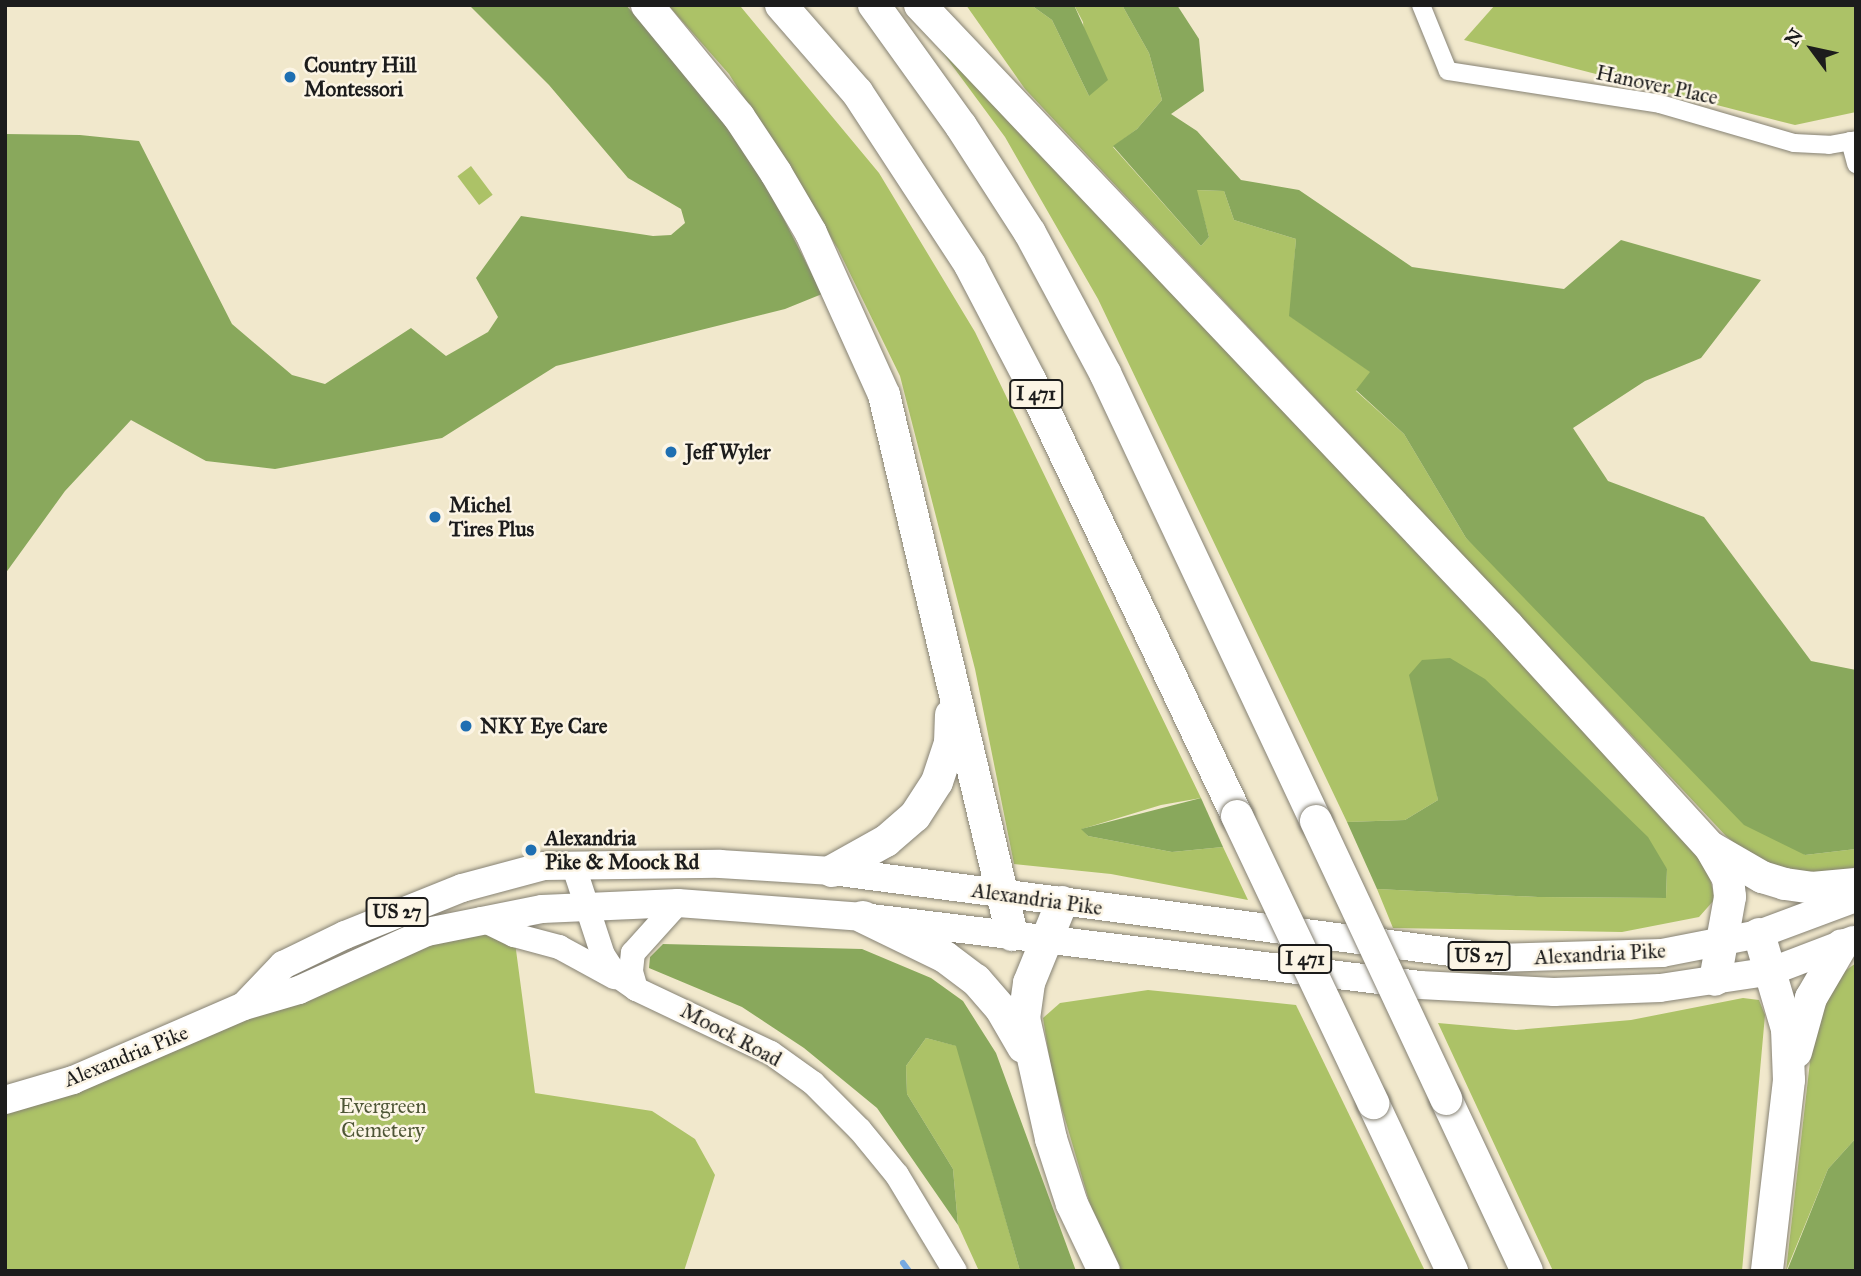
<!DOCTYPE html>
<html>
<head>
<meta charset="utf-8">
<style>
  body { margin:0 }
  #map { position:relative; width:1861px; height:1276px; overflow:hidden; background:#f1e8cc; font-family:"IM FELL Great Primer",serif }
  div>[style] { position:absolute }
  .green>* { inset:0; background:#acc267; transform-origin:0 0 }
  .forest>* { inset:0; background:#89a85c }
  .stream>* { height:6px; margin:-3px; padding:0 3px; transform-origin:3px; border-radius:3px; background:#76a9e2 }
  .roads { filter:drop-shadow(0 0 2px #868274) drop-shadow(0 0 2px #868274) }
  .minor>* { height:18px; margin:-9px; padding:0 9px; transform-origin:9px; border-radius:9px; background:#fff }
  .secondary>* { height:24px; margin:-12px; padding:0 12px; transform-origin:12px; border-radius:12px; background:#fff }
  .primary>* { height:28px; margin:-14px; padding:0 14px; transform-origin:14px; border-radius:14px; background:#fff }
  .motorway>* { height:32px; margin:-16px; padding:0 16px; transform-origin:16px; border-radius:16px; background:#fff }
  .bridges { filter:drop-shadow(0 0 2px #868274) drop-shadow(0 0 2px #868274) }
  .motorway-bridge>* { height:32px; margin:-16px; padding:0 16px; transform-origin:16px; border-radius:16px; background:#fff }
  .dots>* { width:19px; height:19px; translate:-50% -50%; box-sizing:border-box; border:4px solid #fcf5e5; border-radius:50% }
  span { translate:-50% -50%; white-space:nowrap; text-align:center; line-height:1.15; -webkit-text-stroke:5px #fcf5e5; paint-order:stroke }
  .shield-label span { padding:2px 5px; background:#fcf5e5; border:2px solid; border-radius:5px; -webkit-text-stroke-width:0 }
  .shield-label { font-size:19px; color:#1c1c1c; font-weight:700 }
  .poi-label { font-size:21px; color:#1c1c1c; font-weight:700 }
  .left { translate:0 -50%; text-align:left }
  .street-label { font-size:21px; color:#1c1c1c }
  .park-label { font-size:21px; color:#4e5636 }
  .frame { position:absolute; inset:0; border:7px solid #1c1c1c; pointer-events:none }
  .north { position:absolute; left:1777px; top:14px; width:70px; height:70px; -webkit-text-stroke:5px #fcf5e5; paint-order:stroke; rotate:303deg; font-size:19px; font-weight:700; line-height:28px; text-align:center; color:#1c1c1c }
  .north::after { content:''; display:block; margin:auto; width:24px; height:32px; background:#1c1c1c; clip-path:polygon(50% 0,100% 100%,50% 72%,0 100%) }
</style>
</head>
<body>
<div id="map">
  <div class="green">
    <div style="clip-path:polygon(668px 5px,741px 7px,879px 173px,975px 332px,1201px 798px,1161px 805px,1082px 829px,1088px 836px,1172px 852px,1223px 847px,1248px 900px,1111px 874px,1014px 864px,975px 669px,900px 376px,838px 249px,729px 74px)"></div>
    <div style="clip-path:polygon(966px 5px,1031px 5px,1052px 20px,1089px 96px,1083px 22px,1074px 5px,1122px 5px,1149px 53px,1162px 100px,1137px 129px,1113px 147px,1201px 246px,1209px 237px,1196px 190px,1224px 191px,1234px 220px,1296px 239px,1290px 316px,1371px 372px,1356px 391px,1404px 434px,1466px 538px,1805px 855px,1856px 849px,1856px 867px,1836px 873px,1801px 875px,1760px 864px,1726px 836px,1025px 89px)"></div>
    <div style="clip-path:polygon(1495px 5px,1856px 5px,1856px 112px,1795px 125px,1464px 40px)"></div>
    <div style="clip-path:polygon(909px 7px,1661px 809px,1708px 871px,1715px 899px,1699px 917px,1622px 932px,1393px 928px,1377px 889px,1538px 897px,1666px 898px,1667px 869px,1429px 747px,1438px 800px,1405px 820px,1347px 822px,1098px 299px,1005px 137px)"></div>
    <div style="left:471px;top:166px;width:36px;height:17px;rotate:53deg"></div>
    <div style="clip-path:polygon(427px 932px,514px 935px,535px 1093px,652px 1111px,695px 1139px,715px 1175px,684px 1271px,5px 1271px,5px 1100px)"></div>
    <div style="clip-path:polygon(1856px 963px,1856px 1138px,1828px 1169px,1786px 1271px,1815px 1018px,1834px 979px)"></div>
    <div style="clip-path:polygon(1148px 990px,1296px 1005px,1425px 1271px,1121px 1271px,1097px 1228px,1052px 1075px,1043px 1018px,1060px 1003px)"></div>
    <div style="clip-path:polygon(1743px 998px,1759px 1000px,1765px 1015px,1742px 1271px,1553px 1271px,1438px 1023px,1516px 1030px,1631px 1020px)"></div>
    <div style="clip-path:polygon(926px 1038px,957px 1046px,1020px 1271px,979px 1271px,958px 1225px,953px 1169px,907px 1094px,906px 1066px)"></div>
  </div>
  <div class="forest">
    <div style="clip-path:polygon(469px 5px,626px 5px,701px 91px,765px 182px,822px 294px,785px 309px,556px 366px,442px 438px,275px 469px,206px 461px,131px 420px,65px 491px,5px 574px,5px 134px,80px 135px,139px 141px,232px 324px,292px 375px,325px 384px,411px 328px,446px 356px,488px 332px,498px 317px,476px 278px,521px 216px,653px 236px,671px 235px,685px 223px,681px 209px,628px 178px,549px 85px)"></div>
    <div style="clip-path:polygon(1031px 5px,1074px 5px,1108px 80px,1089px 96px,1052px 20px)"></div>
    <div style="clip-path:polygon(1122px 5px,1177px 5px,1199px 39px,1204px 91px,1171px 114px,1197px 131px,1241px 180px,1299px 190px,1412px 267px,1564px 289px,1621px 240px,1761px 280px,1701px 358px,1645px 381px,1573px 428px,1608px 481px,1704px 517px,1811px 661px,1856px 670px,1856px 849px,1805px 855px,1744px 825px,1466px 538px,1404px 434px,1356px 390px,1370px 372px,1289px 316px,1296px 239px,1234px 220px,1224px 191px,1197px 190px,1209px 237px,1201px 246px,1113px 146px,1137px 129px,1162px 100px,1149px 53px)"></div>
    <div style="clip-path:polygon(1450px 658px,1485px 679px,1648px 837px,1667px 869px,1666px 898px,1538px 897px,1377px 889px,1347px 822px,1405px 820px,1438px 800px,1409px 675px,1422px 660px)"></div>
    <div style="clip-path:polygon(1201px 798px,1223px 847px,1172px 852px,1088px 836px,1081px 829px)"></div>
    <div style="clip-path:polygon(663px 944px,862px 949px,931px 978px,963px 1001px,996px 1053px,1076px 1271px,1020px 1271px,956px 1046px,926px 1038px,906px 1066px,907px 1094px,953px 1169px,958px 1225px,877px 1108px,804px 1048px,742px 1007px,649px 968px,650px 957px)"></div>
    <div style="clip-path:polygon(1856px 1138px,1856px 1271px,1787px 1271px,1828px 1169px)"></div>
  </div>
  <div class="stream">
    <div style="left:903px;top:1263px;width:10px;rotate:53deg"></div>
  </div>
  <div class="roads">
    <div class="minor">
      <div style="left:1421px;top:5px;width:71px;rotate:67.8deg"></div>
      <div style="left:1448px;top:71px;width:215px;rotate:8.8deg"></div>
      <div style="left:1660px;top:104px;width:140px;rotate:16.2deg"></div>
      <div style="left:1794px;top:143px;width:35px;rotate:3deg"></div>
      <div style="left:1829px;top:145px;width:27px;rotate:-10deg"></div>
      <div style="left:1850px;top:141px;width:24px;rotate:75deg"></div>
    </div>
    <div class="secondary">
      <div style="left:573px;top:864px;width:96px;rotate:71.8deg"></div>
      <div style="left:603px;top:955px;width:24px;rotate:57deg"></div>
      <div style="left:616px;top:975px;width:24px;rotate:35deg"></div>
      <div style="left:636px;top:989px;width:149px;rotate:25.4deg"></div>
      <div style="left:771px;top:1053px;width:52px;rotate:35.5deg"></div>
      <div style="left:813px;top:1083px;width:66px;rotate:45deg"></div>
      <div style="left:860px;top:1130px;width:58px;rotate:50.6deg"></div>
      <div style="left:897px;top:1175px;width:112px;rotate:58.9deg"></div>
      <div style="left:481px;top:919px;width:37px;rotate:26deg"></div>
      <div style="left:514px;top:935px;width:47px;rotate:14.9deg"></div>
      <div style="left:559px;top:947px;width:63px;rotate:28.6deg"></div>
      <div style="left:636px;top:989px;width:19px;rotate:-106deg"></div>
      <div style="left:631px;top:971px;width:18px;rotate:-84deg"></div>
      <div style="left:633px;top:953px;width:67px;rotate:-48deg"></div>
    </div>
    <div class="primary">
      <div style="left:246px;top:1004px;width:54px;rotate:-46.5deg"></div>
      <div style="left:283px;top:965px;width:69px;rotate:-25.8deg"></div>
      <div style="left:345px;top:935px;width:126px;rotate:-21.9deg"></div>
      <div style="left:462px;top:888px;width:85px;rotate:-15deg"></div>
      <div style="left:544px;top:866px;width:176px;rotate:-0.7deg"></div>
      <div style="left:720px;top:864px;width:112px;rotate:3.6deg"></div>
      <div style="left:832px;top:871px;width:670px;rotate:7.46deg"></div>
      <div style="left:1496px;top:958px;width:166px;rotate:-1.7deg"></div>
      <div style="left:1662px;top:953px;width:99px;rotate:-11.1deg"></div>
      <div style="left:1759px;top:934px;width:103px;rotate:-20.4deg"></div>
      <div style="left:5px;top:1100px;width:71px;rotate:-16.4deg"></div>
      <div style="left:73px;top:1080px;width:186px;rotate:-23.4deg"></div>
      <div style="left:244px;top:1006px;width:57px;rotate:-16.2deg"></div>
      <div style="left:299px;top:990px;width:141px;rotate:-24.4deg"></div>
      <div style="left:427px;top:932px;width:117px;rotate:-11.3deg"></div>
      <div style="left:542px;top:909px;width:136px;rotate:-2.5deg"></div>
      <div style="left:678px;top:903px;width:186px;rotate:4.3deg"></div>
      <div style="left:863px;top:917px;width:561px;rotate:6.96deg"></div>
      <div style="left:1420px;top:985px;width:134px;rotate:3deg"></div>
      <div style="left:1554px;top:992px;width:106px;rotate:-2.2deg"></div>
      <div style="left:1660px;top:988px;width:113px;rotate:-8.6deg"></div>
      <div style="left:1772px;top:971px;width:87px;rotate:-20.9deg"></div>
    </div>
    <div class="motorway">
      <div style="left:647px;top:5px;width:145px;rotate:50.6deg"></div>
      <div style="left:739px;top:117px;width:67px;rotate:56.5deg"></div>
      <div style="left:776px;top:173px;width:69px;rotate:59.7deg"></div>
      <div style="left:811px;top:233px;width:178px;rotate:65.7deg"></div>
      <div style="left:884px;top:395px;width:555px;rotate:76.66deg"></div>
      <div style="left:781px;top:5px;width:116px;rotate:48.9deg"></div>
      <div style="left:857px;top:92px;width:207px;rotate:56.8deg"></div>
      <div style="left:970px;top:265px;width:130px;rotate:62.4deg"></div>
      <div style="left:1030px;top:380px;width:483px;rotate:64.6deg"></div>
      <div style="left:874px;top:5px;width:149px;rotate:54.3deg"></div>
      <div style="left:961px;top:126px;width:127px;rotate:57.2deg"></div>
      <div style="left:1030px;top:233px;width:159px;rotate:61.8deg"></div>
      <div style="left:1105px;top:373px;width:495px;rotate:64.8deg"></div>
      <div style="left:920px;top:5px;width:855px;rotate:46.56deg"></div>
      <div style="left:1508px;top:626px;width:299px;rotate:47.6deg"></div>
      <div style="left:1710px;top:847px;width:36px;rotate:60deg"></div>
      <div style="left:1728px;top:878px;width:19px;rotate:84deg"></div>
      <div style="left:1730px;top:897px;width:84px;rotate:100.2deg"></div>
      <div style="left:1712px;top:848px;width:58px;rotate:30.1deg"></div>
      <div style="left:1762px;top:877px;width:24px;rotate:17deg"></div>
      <div style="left:1785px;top:884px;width:27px;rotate:8deg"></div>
      <div style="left:1812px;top:888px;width:44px;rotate:-5.2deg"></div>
      <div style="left:832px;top:871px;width:62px;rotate:-29.1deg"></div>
      <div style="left:886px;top:841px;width:38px;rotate:-41deg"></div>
      <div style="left:915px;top:816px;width:40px;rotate:-57.1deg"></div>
      <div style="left:937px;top:782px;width:41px;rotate:-71.6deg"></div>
      <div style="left:950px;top:743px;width:28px;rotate:-88deg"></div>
      <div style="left:1062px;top:902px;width:87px;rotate:112.2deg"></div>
      <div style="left:1029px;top:983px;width:35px;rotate:98deg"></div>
      <div style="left:1024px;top:1018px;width:124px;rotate:77.4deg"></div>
      <div style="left:1051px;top:1139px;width:68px;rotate:72.1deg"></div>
      <div style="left:1072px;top:1204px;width:74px;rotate:64.5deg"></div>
      <div style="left:863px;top:917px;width:91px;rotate:26deg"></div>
      <div style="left:945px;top:957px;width:39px;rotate:37deg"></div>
      <div style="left:976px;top:980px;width:38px;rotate:49deg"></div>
      <div style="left:1001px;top:1009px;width:44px;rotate:59.9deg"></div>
      <div style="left:1759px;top:934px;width:99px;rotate:73.6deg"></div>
      <div style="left:1787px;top:1029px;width:51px;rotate:87.8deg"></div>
      <div style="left:1789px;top:1080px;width:192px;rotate:96.6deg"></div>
      <div style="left:1796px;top:1052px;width:56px;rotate:-74.5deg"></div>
      <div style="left:1811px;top:998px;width:61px;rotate:-59.7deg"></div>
      <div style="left:1446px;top:1099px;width:190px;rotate:64.8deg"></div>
      <div style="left:1373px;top:1103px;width:186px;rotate:64.8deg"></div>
    </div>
  </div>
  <div class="bridges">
    <div class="motorway-bridge">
      <div style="left:1237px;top:816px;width:318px;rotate:64.6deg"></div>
      <div style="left:1316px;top:821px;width:307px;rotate:64.9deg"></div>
    </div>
  </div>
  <div class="dots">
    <div style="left:290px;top:77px;background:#1f6fb2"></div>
    <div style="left:671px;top:452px;background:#1f6fb2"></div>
    <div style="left:435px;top:517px;background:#1f6fb2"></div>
    <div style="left:466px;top:726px;background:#1f6fb2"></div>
    <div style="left:531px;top:850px;background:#1f6fb2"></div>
  </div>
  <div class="shield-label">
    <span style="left:1036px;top:394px">I 471</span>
    <span style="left:397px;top:912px">US 27</span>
    <span style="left:1479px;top:956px">US 27</span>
    <span style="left:1305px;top:959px">I 471</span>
  </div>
  <div class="poi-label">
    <span class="left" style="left:304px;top:77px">Country Hill<br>Montessori</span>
    <span class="left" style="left:685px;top:452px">Jeff Wyler</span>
    <span class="left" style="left:449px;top:517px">Michel<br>Tires Plus</span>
    <span class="left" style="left:480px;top:726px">NKY Eye Care</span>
    <span class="left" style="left:545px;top:850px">Alexandria<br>Pike &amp; Moock Rd</span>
  </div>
  <div class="street-label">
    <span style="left:1657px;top:85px;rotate:12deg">Hanover Place</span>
    <span style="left:1037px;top:899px;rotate:8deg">Alexandria Pike</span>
    <span style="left:1600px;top:954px;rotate:-3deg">Alexandria Pike</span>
    <span style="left:731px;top:1035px;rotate:28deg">Moock Road</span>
    <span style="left:126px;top:1056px;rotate:-22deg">Alexandria Pike</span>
  </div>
  <div class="park-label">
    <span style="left:383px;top:1118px">Evergreen<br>Cemetery</span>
  </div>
  <div class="frame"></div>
  <div class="north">N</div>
</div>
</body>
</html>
